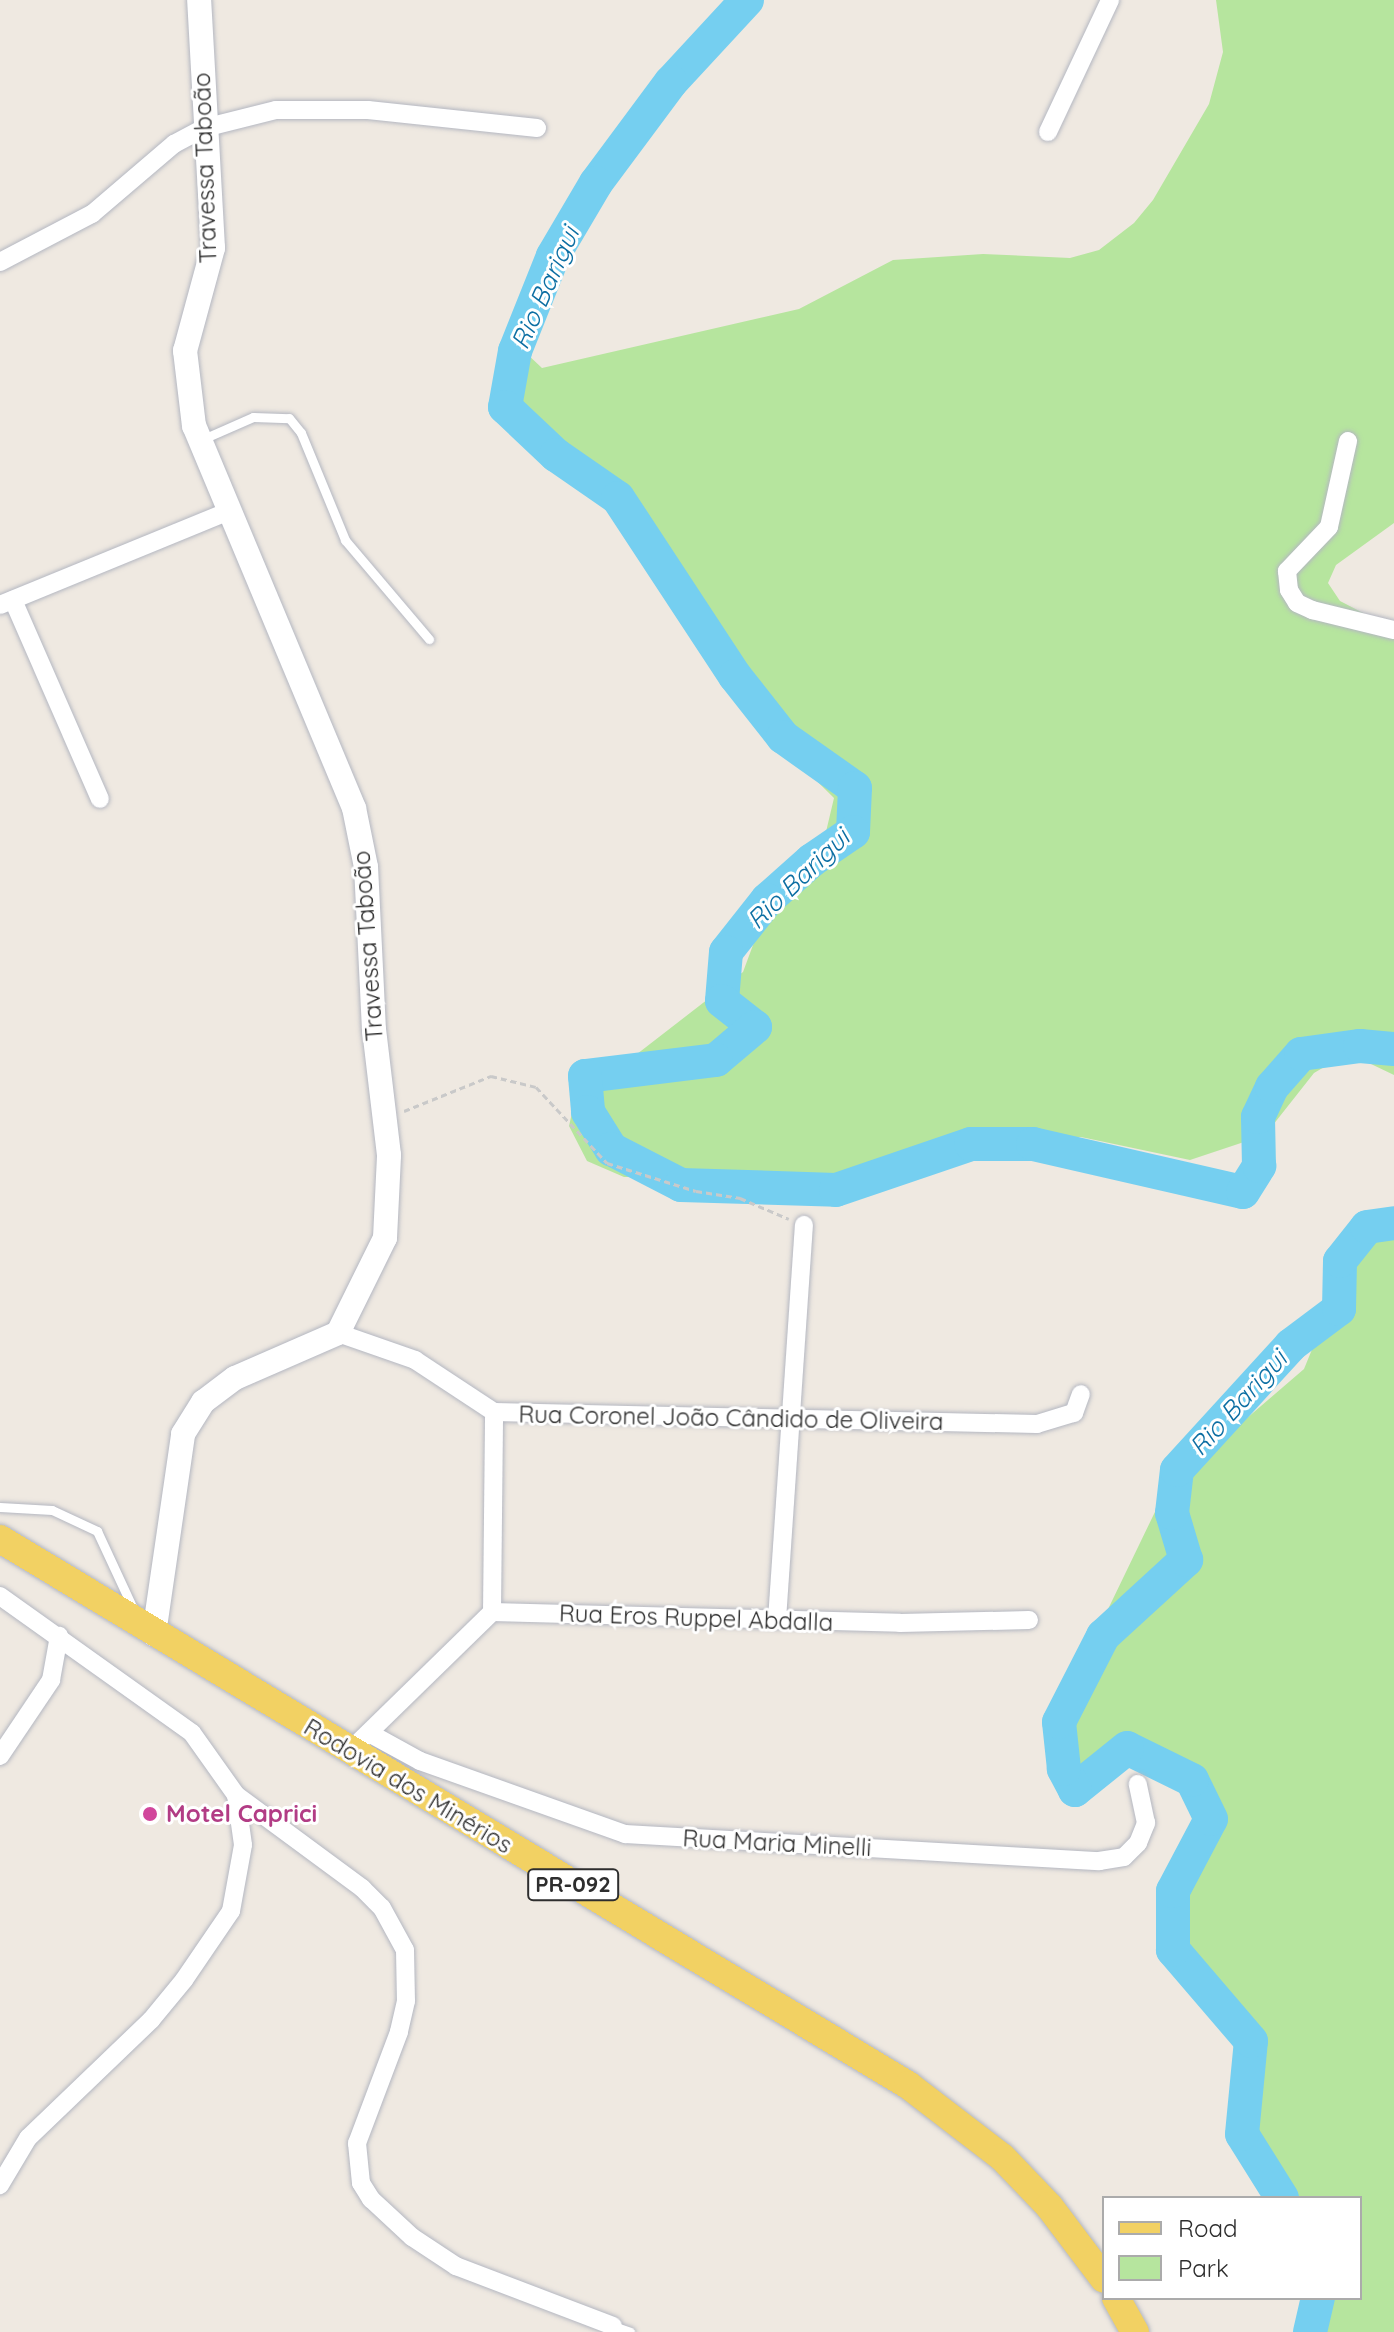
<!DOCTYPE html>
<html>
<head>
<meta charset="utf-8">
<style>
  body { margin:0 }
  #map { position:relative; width:1394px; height:2332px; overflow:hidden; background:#efe9e1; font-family:Quicksand,sans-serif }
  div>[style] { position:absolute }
  .green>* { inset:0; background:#b6e59e }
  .river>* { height:34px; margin:-17px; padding:0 17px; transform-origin:17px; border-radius:17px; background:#75cff0 }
  .path>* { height:3px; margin-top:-1.5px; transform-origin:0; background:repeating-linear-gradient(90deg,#c9c9c9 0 6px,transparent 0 10px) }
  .roads { filter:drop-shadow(0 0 2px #b4b7c1) drop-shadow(0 0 2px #b4b7c1) }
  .lane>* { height:9px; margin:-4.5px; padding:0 4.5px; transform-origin:4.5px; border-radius:4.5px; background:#fff }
  .street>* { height:18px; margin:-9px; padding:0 9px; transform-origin:9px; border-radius:9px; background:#fff }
  .secondary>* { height:24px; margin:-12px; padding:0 12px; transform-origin:12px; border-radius:12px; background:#fff }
  .primary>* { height:28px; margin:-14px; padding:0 14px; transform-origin:14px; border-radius:14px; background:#f2d163 }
  .dots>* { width:22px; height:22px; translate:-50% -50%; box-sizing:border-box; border:4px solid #fff; border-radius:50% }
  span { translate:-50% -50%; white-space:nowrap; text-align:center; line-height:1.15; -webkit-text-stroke:6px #fff; paint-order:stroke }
  .shield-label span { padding:2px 6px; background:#fff; border:2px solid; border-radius:6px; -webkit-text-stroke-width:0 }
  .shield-label { font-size:22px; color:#2e2e2e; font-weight:700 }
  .street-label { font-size:24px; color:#2e2e2e }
  .hotel-label { font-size:24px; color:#b23c85; font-weight:700 }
  .left { translate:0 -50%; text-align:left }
  .water-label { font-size:26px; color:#0d6fa3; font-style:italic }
  .legend { position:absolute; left:1102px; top:2196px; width:260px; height:104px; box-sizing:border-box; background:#fff; border:2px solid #ababab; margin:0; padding:10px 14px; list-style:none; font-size:24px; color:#2e2e2e }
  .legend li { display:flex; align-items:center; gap:16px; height:40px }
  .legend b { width:40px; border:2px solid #ababab }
</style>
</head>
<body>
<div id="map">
  <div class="green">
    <div style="clip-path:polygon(1216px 0,1394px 0,1394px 523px,1336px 565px,1328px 583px,1340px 601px,1394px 629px,1394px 1075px,1348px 1053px,1314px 1073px,1265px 1135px,1190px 1160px,1081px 1137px,958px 1142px,772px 1194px,691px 1177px,624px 1177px,587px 1161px,569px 1126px,578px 1086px,628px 1061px,743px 972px,779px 875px,825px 836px,834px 798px,734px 699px,622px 526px,518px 423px,501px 364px,509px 337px,542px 368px,799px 309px,893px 260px,983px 254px,1070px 258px,1099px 250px,1134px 223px,1153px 200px,1209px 104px,1223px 52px)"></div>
    <div style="clip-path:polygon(1394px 1220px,1394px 2332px,1308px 2332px,1312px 2298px,1360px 2298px,1360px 2198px,1268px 2198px,1255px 2175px,1240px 2033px,1176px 1952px,1161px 1911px,1200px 1840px,1181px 1783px,1156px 1759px,1101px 1776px,1080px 1775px,1069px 1737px,1069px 1690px,1167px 1487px,1304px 1369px,1352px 1252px)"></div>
  </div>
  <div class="river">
    <div style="left:747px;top:0;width:112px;rotate:132.8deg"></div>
    <div style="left:671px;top:82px;width:126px;rotate:126.6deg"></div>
    <div style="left:596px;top:183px;width:85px;rotate:120.5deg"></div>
    <div style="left:553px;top:256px;width:102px;rotate:111.8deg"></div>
    <div style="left:515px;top:351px;width:57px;rotate:100.1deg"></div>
    <div style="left:505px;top:407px;width:70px;rotate:43.3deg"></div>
    <div style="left:556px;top:455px;width:75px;rotate:34.7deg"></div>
    <div style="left:618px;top:498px;width:213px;rotate:56.7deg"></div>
    <div style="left:735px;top:676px;width:78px;rotate:51.8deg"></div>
    <div style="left:783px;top:737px;width:88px;rotate:35.3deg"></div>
    <div style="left:855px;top:788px;width:44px;rotate:92.6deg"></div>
    <div style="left:853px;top:832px;width:50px;rotate:145.7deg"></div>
    <div style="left:812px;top:860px;width:60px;rotate:138.4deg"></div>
    <div style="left:767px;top:900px;width:66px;rotate:128.3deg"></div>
    <div style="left:726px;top:952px;width:49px;rotate:94.7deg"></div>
    <div style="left:722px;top:1001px;width:42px;rotate:38.2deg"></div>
    <div style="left:755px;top:1027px;width:51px;rotate:139.8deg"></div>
    <div style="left:716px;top:1060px;width:132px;rotate:173deg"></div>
    <div style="left:585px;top:1076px;width:36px;rotate:85deg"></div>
    <div style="left:588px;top:1112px;width:44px;rotate:58.1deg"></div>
    <div style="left:611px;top:1149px;width:79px;rotate:27.2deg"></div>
    <div style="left:681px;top:1185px;width:155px;rotate:1.8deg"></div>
    <div style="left:836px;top:1190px;width:143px;rotate:-18.8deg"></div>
    <div style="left:971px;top:1144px;width:62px"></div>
    <div style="left:1033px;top:1144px;width:215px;rotate:12.9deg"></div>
    <div style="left:1243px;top:1192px;width:31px;rotate:-58deg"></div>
    <div style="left:1259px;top:1166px;width:49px;rotate:-91.2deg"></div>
    <div style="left:1258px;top:1117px;width:33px;rotate:-65deg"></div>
    <div style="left:1272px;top:1087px;width:44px;rotate:-48.7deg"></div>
    <div style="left:1301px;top:1054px;width:60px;rotate:-7.7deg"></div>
    <div style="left:1360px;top:1046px;width:34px;rotate:5deg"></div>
    <div style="left:1282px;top:2198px;width:75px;rotate:-122deg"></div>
    <div style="left:1242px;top:2134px;width:93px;rotate:-84.5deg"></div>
    <div style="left:1251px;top:2041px;width:120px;rotate:-130.6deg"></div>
    <div style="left:1173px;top:1950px;width:59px;rotate:-90deg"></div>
    <div style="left:1173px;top:1891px;width:81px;rotate:-62.2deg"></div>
    <div style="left:1211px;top:1819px;width:43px;rotate:-116deg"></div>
    <div style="left:1192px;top:1780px;width:72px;rotate:-153.8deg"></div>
    <div style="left:1127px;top:1748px;width:67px;rotate:141.1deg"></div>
    <div style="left:1075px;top:1790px;width:24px;rotate:-118deg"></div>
    <div style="left:1064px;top:1769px;width:47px;rotate:-96.1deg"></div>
    <div style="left:1059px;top:1722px;width:97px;rotate:-62.9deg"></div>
    <div style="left:1103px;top:1636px;width:113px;rotate:-42.5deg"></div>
    <div style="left:1186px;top:1560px;width:49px;rotate:-106.6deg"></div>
    <div style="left:1172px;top:1513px;width:43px;rotate:-83.4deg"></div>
    <div style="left:1177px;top:1470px;width:169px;rotate:-47.6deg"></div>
    <div style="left:1291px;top:1345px;width:60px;rotate:-36.9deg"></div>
    <div style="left:1339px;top:1309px;width:48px;rotate:-88.8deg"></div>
    <div style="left:1340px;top:1261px;width:43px;rotate:-51.5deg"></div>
    <div style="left:1367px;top:1227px;width:27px;rotate:-8deg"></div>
    <div style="left:1310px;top:2332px;width:35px;rotate:-77deg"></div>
  </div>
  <div class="path">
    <div style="left:404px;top:1111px;width:94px;rotate:-21.9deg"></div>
    <div style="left:491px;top:1076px;width:46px;rotate:13.7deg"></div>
    <div style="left:536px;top:1087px;width:104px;rotate:46.9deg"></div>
    <div style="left:607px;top:1163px;width:93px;rotate:17.5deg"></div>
    <div style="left:696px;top:1191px;width:45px;rotate:9deg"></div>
    <div style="left:740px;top:1198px;width:53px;rotate:23.2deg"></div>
  </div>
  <div class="roads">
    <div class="lane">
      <div style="left:203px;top:439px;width:55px;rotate:-23.7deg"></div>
      <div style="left:253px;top:417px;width:36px;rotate:2deg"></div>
      <div style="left:289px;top:418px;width:19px;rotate:51deg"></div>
      <div style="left:301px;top:433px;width:116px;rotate:67.6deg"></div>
      <div style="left:345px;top:540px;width:130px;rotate:49.7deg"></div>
      <div style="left:0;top:1507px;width:52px;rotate:3.3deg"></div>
      <div style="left:52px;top:1510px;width:50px;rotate:25deg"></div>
      <div style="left:97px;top:1531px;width:90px;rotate:65.1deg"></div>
      <div style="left:613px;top:2326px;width:18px;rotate:19deg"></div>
    </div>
    <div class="street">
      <div style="left:1048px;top:132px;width:146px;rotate:-64.8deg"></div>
      <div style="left:0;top:262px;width:104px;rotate:-27.6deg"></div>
      <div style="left:92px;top:214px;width:108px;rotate:-40.5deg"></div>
      <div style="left:174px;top:144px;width:34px;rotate:-28deg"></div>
      <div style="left:204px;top:128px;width:74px;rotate:-14deg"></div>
      <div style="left:276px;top:110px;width:92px"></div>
      <div style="left:368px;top:110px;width:170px;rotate:6.1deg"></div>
      <div style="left:1348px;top:441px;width:88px;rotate:102.5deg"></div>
      <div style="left:1329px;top:527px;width:61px;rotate:133.7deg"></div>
      <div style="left:1287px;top:571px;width:19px;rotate:84deg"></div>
      <div style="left:1289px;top:590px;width:15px;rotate:58deg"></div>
      <div style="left:1297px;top:603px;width:17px;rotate:25deg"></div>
      <div style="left:1312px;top:610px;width:84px;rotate:13.7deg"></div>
      <div style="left:13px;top:600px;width:217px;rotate:66.4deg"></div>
      <div style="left:0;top:605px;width:248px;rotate:-22.3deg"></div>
      <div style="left:338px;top:1333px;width:82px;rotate:19.3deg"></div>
      <div style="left:415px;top:1360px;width:95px;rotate:33.4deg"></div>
      <div style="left:494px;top:1412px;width:543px;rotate:1.27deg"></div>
      <div style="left:1037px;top:1424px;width:39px;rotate:-17deg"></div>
      <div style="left:1074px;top:1413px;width:20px;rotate:-70deg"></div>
      <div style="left:0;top:1596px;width:236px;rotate:35.5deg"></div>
      <div style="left:192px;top:1733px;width:76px;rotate:54.6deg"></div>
      <div style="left:236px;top:1795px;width:50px;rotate:82deg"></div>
      <div style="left:243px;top:1845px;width:67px;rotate:100.3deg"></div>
      <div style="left:231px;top:1911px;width:83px;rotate:124.3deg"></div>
      <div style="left:184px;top:1980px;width:52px;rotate:129.5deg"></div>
      <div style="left:151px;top:2020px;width:170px;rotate:136.2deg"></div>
      <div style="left:28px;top:2138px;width:55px;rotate:120.8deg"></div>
      <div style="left:492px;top:1612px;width:408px;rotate:1.5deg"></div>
      <div style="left:900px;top:1623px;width:129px;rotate:-1.3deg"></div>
      <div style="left:777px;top:1620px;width:396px;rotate:-86.1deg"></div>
      <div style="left:369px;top:1733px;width:58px;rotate:28.8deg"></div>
      <div style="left:420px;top:1761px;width:218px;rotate:19.6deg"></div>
      <div style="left:625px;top:1834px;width:475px;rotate:3.3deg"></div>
      <div style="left:1099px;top:1861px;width:25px;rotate:-9deg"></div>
      <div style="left:1124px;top:1857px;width:20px;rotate:-45deg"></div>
      <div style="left:1138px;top:1843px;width:22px;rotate:-68deg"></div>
      <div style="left:1146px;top:1823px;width:40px;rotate:-102deg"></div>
      <div style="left:360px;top:1741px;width:185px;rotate:-44.3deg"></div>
      <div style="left:492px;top:1612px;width:200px;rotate:-89.4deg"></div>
      <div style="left:0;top:1756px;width:92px;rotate:-56.1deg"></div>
      <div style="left:51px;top:1680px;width:45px;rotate:-79.7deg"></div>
      <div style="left:236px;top:1795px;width:157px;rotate:36.4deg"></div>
      <div style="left:362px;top:1888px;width:28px;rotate:45deg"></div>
      <div style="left:382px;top:1908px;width:48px;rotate:61.3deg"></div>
      <div style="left:405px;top:1950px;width:51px;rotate:88.9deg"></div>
      <div style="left:406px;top:2001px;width:32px;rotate:103deg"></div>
      <div style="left:399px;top:2032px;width:119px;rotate:110.7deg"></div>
      <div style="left:357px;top:2143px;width:40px;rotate:84.3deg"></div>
      <div style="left:361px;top:2183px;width:19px;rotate:58deg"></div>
      <div style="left:371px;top:2199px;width:56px;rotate:42.8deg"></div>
      <div style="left:412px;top:2237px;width:53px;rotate:33.4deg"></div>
      <div style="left:456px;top:2266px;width:168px;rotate:20.9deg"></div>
    </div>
    <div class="secondary">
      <div style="left:154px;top:1634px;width:202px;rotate:-81.7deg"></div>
      <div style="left:183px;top:1434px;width:38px;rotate:-58deg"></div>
      <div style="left:203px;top:1402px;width:40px;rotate:-37deg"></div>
      <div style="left:235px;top:1378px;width:112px;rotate:-23.6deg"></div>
      <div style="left:338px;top:1333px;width:106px;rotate:-63.7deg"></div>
      <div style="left:385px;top:1238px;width:83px;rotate:-87.2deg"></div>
      <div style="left:389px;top:1155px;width:126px;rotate:-96.8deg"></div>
      <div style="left:374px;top:1030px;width:163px;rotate:-92.8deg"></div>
      <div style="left:366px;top:867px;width:60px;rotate:-101.5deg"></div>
      <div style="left:354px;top:808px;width:414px;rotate:-112.7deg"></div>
      <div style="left:194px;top:426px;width:76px;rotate:-96.8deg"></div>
      <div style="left:185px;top:351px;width:107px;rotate:-74.8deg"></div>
      <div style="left:213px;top:248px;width:248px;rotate:-93.2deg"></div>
    </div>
    <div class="primary">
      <div style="left:0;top:1539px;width:1060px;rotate:31.02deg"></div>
      <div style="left:908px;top:2085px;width:118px;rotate:37.5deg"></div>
      <div style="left:1002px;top:2157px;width:68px;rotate:46.2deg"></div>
      <div style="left:1049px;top:2206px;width:91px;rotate:53deg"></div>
      <div style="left:1116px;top:2298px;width:39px;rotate:61deg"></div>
    </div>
  </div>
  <div class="dots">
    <div style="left:150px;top:1814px;background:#d1479c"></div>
  </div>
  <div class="shield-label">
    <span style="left:573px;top:1885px">PR-092</span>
  </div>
  <div class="street-label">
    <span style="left:205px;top:168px;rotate:-92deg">Travessa Taboão</span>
    <span style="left:368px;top:946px;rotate:-94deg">Travessa Taboão</span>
    <span style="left:731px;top:1418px;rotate:1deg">Rua Coronel João Cândido de Oliveira</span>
    <span style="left:696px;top:1618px;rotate:2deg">Rua Eros Ruppel Abdalla</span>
    <span style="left:408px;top:1786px;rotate:31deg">Rodovia dos Minérios</span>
    <span style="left:777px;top:1843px;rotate:3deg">Rua Maria Minelli</span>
  </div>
  <div class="hotel-label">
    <span class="left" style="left:166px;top:1814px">Motel Caprici</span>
  </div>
  <div class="water-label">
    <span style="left:545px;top:288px;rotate:-66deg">Rio Barigui</span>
    <span style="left:798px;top:879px;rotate:-44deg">Rio Barigui</span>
    <span style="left:1238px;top:1403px;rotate:-48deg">Rio Barigui</span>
  </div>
  <ul class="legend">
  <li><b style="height:10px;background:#f2d163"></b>Road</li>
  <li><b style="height:22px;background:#b6e59e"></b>Park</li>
  </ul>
</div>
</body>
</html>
